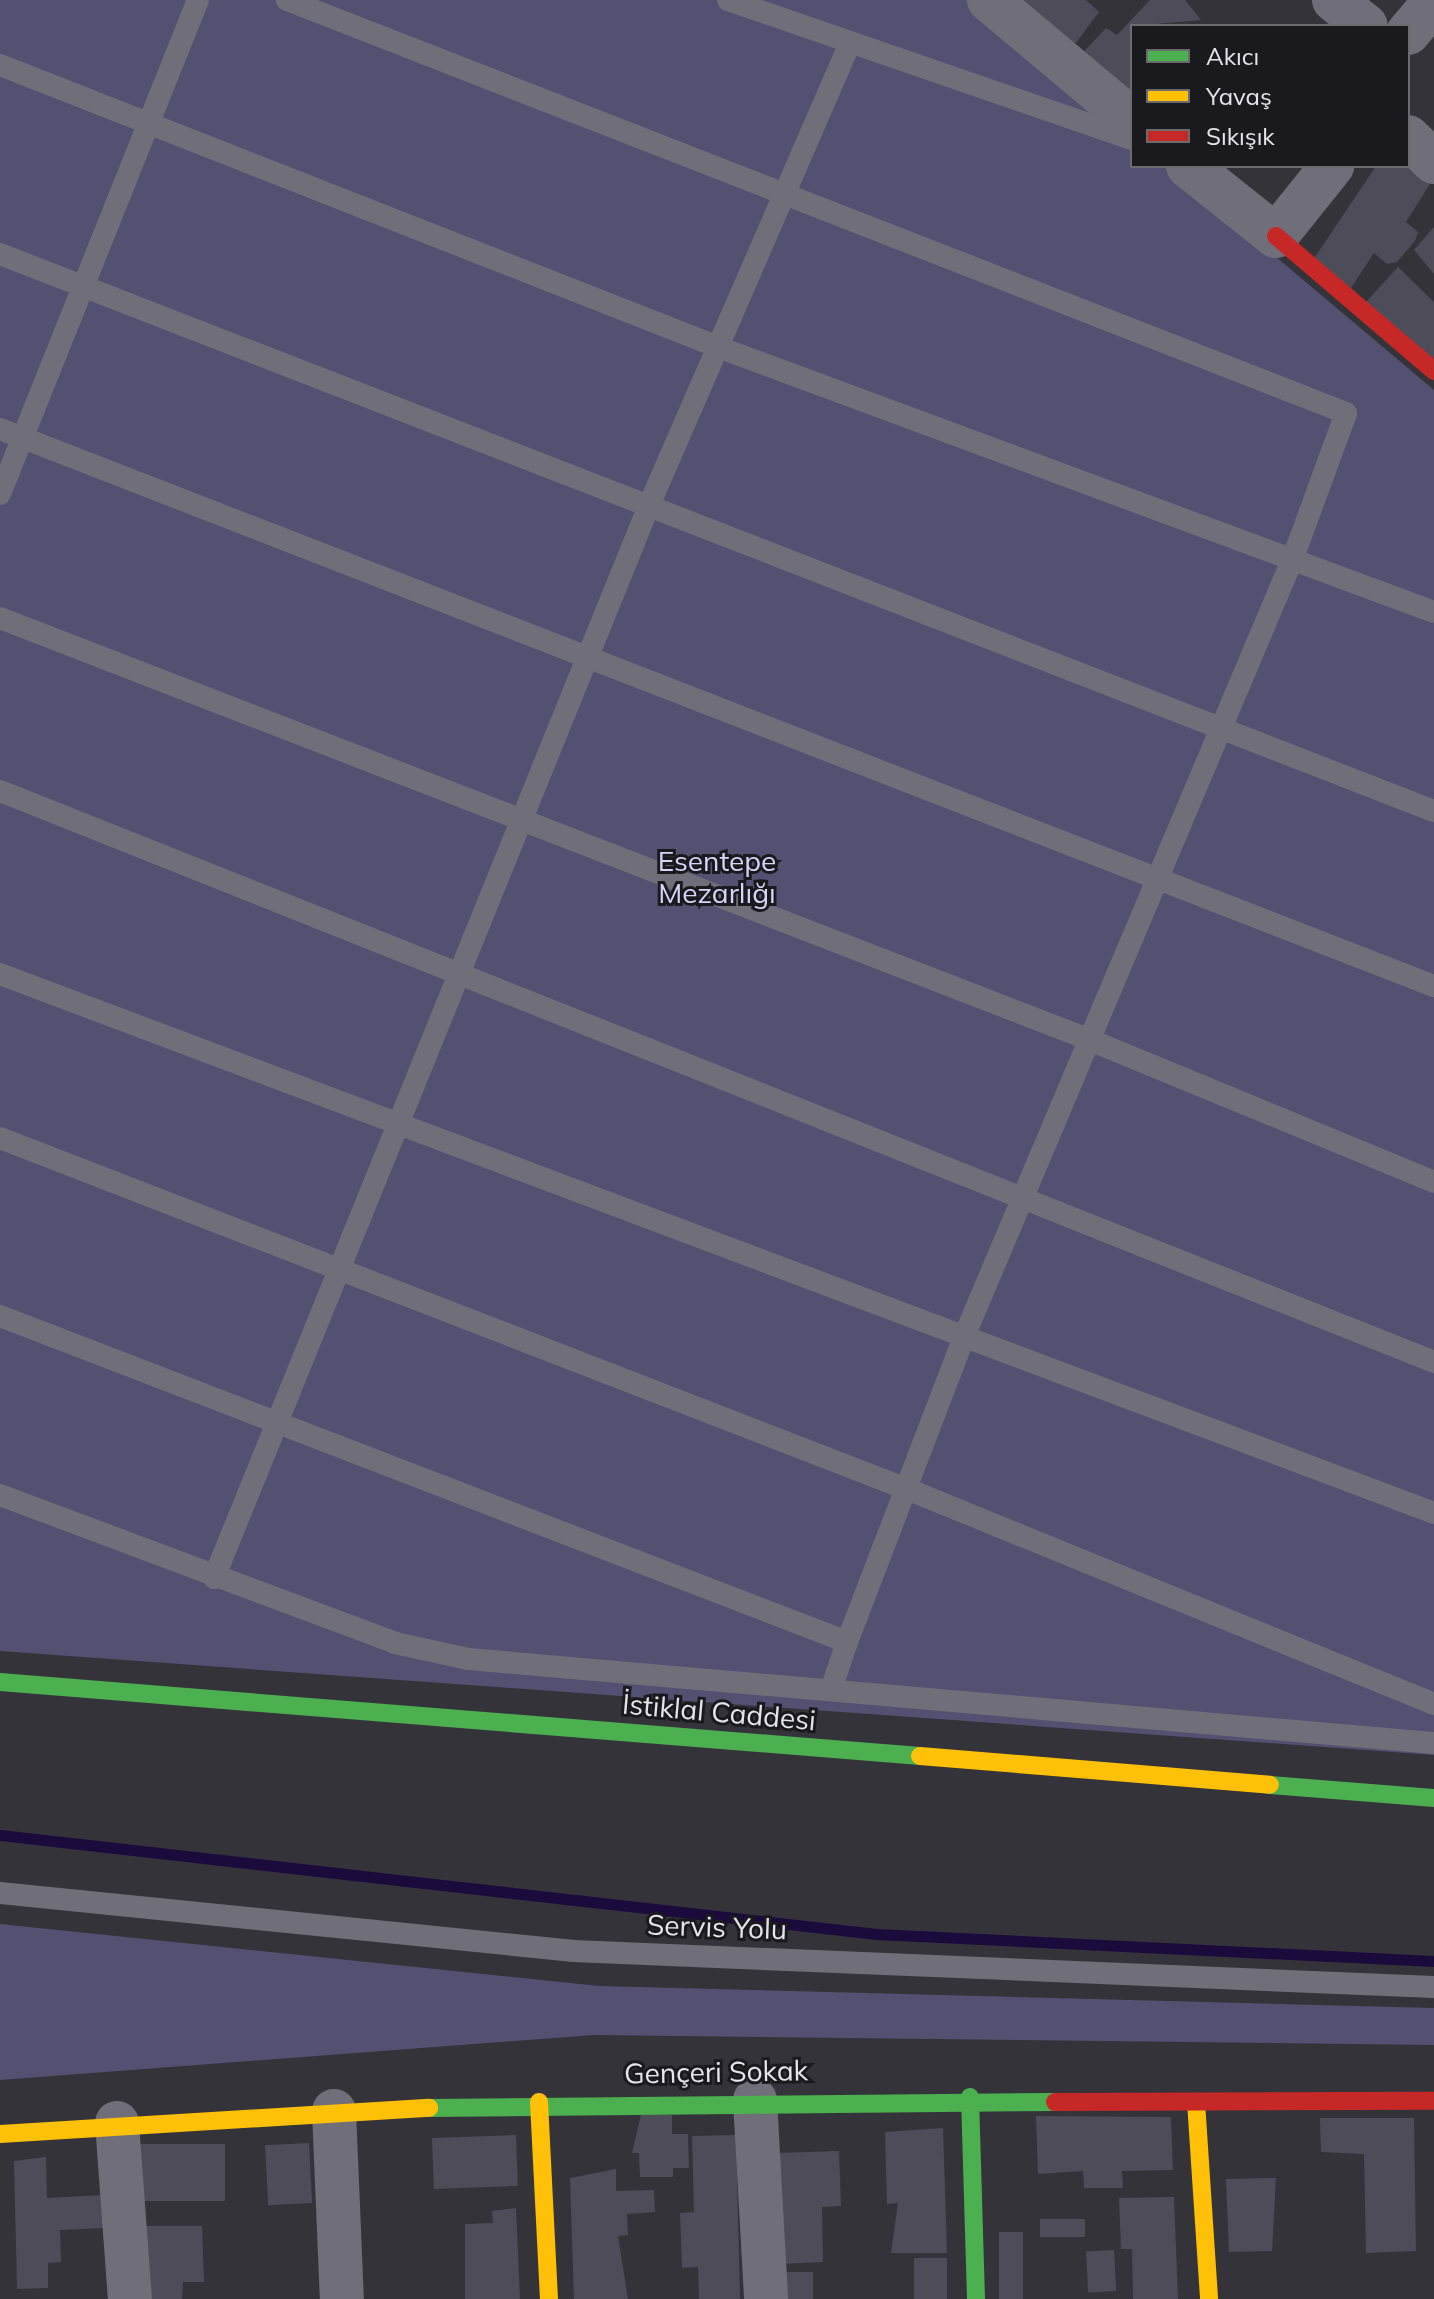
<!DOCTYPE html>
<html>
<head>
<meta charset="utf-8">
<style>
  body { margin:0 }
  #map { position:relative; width:1434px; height:2299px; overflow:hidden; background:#343339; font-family:Mulish,sans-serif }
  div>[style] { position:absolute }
  .green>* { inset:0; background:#545072 }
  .stream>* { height:11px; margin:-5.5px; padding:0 5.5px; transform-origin:5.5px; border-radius:5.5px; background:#1b0b3d }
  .building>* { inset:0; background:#4e4c59; transform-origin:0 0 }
  .lane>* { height:22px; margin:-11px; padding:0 11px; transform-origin:11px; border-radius:11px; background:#706f79 }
  .street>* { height:44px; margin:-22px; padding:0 22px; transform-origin:22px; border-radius:22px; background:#706f79 }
  .fast>* { height:18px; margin:-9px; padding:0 9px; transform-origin:9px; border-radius:9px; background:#4caf50 }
  .slow>* { height:18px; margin:-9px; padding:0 9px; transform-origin:9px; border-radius:9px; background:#ffc107 }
  .jam>* { height:18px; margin:-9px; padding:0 9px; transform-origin:9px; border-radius:9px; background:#c62828 }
  span { translate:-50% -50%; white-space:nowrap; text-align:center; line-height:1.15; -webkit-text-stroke:6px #1a1a1e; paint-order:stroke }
  .park-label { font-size:28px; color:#d8d4f9 }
  .street-label { font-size:28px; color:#e5e4ea }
  .legend { position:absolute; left:1130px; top:24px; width:280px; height:144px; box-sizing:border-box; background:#1a1a1e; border:2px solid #6b6b70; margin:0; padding:10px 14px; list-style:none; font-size:24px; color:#e5e4ea }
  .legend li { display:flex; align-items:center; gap:16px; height:40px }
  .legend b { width:40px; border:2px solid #6b6b70 }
</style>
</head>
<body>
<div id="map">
  <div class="green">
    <div style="clip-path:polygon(0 0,971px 0,1132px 136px,1132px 166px,1168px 166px,1434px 390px,1434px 1755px,0 1651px)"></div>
    <div style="clip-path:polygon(0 1924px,599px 1986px,1434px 2008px,1434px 2045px,594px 2035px,0 2080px)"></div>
  </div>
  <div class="stream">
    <div style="left:0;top:1835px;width:882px;rotate:6.45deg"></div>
    <div style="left:876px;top:1934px;width:559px;rotate:2.77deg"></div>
  </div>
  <div class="building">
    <div style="clip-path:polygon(1013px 0,1086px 0,1099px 12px,1072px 48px)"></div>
    <div style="clip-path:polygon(1150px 0,1185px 0,1201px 20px,1132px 26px,1132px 106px,1078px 58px,1106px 28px,1117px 35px)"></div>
    <div style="clip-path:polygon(1376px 166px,1409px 166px,1430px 184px,1406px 222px,1418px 232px,1415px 241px,1397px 262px,1387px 264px,1374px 253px,1349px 291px,1313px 260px)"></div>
    <div style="clip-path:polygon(1434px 227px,1434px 274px,1414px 250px)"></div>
    <div style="clip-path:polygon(1398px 267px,1434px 302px,1434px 363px,1364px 304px)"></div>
    <div style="clip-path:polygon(641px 2115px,672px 2115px,672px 2134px,688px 2134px,689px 2168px,673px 2168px,673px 2177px,640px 2177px,639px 2153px,632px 2153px)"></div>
    <div style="clip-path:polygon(1036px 2116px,1171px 2117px,1173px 2170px,1122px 2171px,1123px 2188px,1084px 2188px,1083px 2171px,1038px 2174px)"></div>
    <div style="clip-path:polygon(1320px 2118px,1414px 2118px,1416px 2251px,1366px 2253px,1364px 2154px,1321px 2152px)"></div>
    <div style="clip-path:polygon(943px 2128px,947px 2253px,891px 2253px,898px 2203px,887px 2204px,885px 2132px)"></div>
    <div style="left:516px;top:2135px;width:51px;height:84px;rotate:88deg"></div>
    <div style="clip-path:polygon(736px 2135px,740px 2299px,699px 2299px,698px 2267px,682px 2268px,680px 2213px,694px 2212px,692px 2136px)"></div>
    <div style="left:309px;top:2143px;width:60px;height:44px;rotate:87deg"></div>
    <div style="left:141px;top:2144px;width:84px;height:57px"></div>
    <div style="clip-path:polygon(839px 2151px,841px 2206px,822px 2207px,823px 2262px,777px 2264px,775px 2153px)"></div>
    <div style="clip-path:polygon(46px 2157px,47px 2198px,104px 2195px,105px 2228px,60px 2230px,61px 2262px,48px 2263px,48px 2288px,17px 2289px,14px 2161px)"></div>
    <div style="clip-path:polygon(616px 2169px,616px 2191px,654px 2190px,655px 2212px,627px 2214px,628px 2235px,618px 2236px,628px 2299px,574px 2299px,570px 2178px)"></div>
    <div style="clip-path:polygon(1276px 2178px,1272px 2251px,1229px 2252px,1226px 2179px)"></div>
    <div style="clip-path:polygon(1174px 2197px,1178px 2299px,1133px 2299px,1132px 2249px,1121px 2249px,1119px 2198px)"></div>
    <div style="clip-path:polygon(516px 2208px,520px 2299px,465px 2299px,465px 2224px,493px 2223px,492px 2211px)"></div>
    <div style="left:1040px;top:2219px;width:45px;height:18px"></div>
    <div style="clip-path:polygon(142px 2226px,202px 2226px,204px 2282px,183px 2282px,182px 2299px,146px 2299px)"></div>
    <div style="left:999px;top:2232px;width:24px;height:67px"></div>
    <div style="left:1114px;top:2250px;width:41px;height:28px;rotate:87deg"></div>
    <div style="left:914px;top:2258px;width:33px;height:41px"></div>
    <div style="left:813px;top:2272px;width:27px;height:35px;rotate:90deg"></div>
  </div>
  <div class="lane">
    <div style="left:728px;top:0;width:427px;rotate:19deg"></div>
    <div style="left:0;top:65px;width:771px;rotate:21.44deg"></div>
    <div style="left:718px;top:347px;width:763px;rotate:20.31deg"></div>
    <div style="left:0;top:254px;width:1538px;rotate:21.23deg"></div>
    <div style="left:0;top:429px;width:1538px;rotate:21.23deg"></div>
    <div style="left:0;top:494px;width:532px;rotate:-68.16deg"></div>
    <div style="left:0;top:618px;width:1169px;rotate:21.16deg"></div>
    <div style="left:1090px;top:1040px;width:372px;rotate:22.4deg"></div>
    <div style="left:0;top:791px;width:1544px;rotate:21.71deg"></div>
    <div style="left:0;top:974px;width:1532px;rotate:20.6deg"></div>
    <div style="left:0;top:1138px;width:973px;rotate:21.16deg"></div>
    <div style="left:907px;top:1489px;width:569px;rotate:22.19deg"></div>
    <div style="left:0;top:1316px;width:908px;rotate:21.05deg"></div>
    <div style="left:847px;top:1642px;width:332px;rotate:-69deg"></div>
    <div style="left:966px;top:1332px;width:840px;rotate:-67.1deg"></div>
    <div style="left:1293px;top:558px;width:154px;rotate:-69.9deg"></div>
    <div style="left:1346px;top:413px;width:1137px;rotate:-158.69deg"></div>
    <div style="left:0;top:1495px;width:422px;rotate:20.5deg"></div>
    <div style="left:395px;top:1643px;width:75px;rotate:12.4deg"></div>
    <div style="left:468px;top:1659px;width:970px;rotate:4.97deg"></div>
    <div style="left:214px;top:1578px;width:1160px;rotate:-67.92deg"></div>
    <div style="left:650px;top:503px;width:499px;rotate:-66.5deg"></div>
    <div style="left:831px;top:1690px;width:51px;rotate:-71.6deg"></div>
    <div style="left:0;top:1893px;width:577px;rotate:5.77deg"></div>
    <div style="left:574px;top:1951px;width:861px;rotate:2.4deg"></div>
  </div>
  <div class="street">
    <div style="left:989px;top:0;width:187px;rotate:40deg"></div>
    <div style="left:1334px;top:0;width:41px;rotate:39.1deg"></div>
    <div style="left:1408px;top:33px;width:40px;rotate:-50deg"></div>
    <div style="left:1408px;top:137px;width:36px;rotate:44deg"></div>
    <div style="left:1188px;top:166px;width:112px;rotate:38.5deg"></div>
    <div style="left:1276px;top:236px;width:90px;rotate:-51.3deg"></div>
    <div style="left:755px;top:2100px;width:199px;rotate:86.8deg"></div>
    <div style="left:334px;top:2111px;width:188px;rotate:87.6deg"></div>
    <div style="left:117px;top:2123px;width:176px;rotate:85.8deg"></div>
  </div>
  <div class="fast">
    <div style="left:0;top:1682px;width:923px;rotate:4.6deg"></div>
    <div style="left:1270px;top:1785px;width:165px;rotate:4.5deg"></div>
    <div style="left:970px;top:2097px;width:202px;rotate:88.3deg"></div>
    <div style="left:429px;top:2108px;width:626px;rotate:-0.55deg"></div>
  </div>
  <div class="slow">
    <div style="left:920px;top:1756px;width:351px;rotate:4.7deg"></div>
    <div style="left:539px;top:2102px;width:197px;rotate:87.1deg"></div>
    <div style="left:1196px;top:2102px;width:197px;rotate:86.2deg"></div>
    <div style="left:0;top:2134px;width:430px;rotate:-3.5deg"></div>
  </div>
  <div class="jam">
    <div style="left:1276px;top:236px;width:208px;rotate:40.5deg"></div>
    <div style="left:1055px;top:2102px;width:379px;rotate:-0.2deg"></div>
  </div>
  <div class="park-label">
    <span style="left:717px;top:877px">Esentepe<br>Mezarlığı</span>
  </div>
  <div class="street-label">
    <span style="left:719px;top:1712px;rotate:5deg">İstiklal Caddesi</span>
    <span style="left:717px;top:1927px;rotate:2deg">Servis Yolu</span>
    <span style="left:716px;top:2072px;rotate:-1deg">Gençeri Sokak</span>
  </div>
  <ul class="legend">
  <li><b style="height:10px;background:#4caf50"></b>Akıcı</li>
  <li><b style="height:10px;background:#ffc107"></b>Yavaş</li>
  <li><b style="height:10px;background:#c62828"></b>Sıkışık</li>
  </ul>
</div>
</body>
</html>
